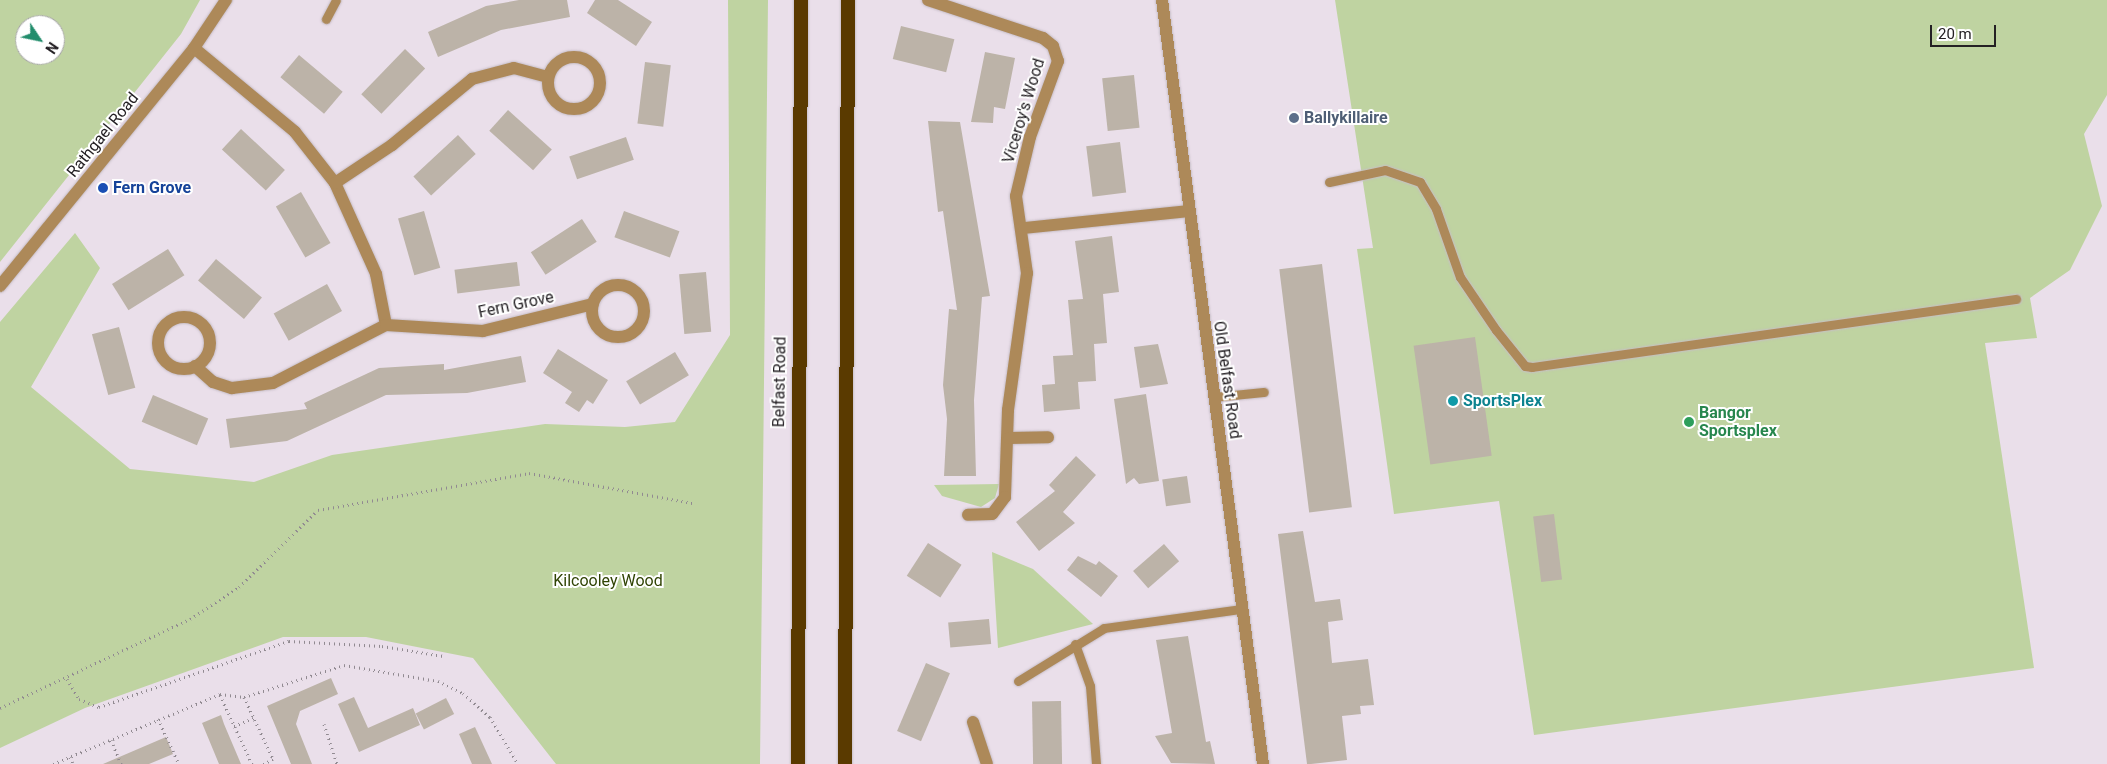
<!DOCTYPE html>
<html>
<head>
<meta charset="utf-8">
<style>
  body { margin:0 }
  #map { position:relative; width:2107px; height:764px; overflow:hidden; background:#eadfea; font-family:Roboto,sans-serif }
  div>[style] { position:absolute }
  .green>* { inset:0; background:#bfd3a1 }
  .building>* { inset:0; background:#bcb3a8; transform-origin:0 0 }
  .path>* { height:3px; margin-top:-1.5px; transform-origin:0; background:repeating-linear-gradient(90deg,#918a91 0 1px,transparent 0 5px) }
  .roads { filter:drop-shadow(0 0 1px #c6bdc6) drop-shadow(0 0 1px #c6bdc6) }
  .service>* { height:9px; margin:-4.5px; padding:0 4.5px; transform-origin:4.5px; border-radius:4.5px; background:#ad8959 }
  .minor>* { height:12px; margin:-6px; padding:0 6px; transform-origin:6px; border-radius:6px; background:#ad8959 }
  .minor>.ring { margin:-6px; padding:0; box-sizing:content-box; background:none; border:12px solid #ad8959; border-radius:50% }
  .tertiary>* { height:12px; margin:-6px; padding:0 6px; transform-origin:6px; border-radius:6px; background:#ad8959 }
  .trunk>* { height:14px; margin:-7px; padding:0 7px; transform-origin:7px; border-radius:7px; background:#5a3a00 }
  .dots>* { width:14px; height:14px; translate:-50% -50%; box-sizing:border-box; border:2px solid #fff; border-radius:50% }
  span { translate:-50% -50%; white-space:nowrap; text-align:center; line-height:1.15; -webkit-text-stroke:4px #fff; paint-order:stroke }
  .street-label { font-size:16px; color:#242024 }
  .service-label { font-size:16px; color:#4e5e75; font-weight:700 }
  .left { translate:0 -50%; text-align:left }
  .transit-label { font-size:16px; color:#164399; font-weight:700 }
  .culture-label { font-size:16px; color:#0d838f; font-weight:700 }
  .leisure-label { font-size:16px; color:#27864d; font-weight:700 }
  .park-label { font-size:16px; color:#304304 }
  .north { position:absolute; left:15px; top:15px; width:50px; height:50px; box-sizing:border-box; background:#fff; border:1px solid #a7a6a7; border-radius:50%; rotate:124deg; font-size:14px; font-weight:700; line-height:20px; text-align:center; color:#242024 }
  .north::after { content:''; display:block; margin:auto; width:18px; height:22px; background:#228d6c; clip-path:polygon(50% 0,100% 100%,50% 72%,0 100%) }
  .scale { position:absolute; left:1930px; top:25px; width:66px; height:22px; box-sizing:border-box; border:2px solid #242024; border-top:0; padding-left:6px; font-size:15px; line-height:18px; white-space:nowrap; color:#242024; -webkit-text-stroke:4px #fff; paint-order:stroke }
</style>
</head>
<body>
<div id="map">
  <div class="green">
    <div style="clip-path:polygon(evenodd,0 0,200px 0,181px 34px,0 262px,0 0,25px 25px,55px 25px,55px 55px,25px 55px,25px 25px)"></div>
    <div style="clip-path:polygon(728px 0,768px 0,760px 764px,556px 764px,473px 658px,366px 637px,283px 637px,85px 708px,0 748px,0 322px,75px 233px,100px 268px,31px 387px,130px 469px,254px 482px,332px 455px,545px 424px,625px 427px,675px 422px,730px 335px)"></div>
    <div style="clip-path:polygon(1335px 0,2107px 0,2107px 95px,2084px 134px,2102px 206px,2070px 270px,2030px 298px,2037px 338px,1985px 343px,2034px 668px,1534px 735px,1499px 501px,1394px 514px,1357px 249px,1373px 248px)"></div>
    <div style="clip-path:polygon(999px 484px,995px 498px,981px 507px,942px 496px,934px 485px)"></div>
    <div style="clip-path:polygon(992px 552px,1033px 569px,1093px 624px,998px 648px)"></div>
  </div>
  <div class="building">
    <div style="clip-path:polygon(519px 0,567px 0,570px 17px,501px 30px,438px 57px,428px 32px,486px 6px)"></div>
    <div style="clip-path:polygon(595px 0,618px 0,652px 22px,636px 46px,587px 13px)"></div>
    <div style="left:901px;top:26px;width:55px;height:34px;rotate:14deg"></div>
    <div style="left:405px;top:49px;width:28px;height:63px;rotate:44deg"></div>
    <div style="clip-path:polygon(985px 52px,1015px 58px,1005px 109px,994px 107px,993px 123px,971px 122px)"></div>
    <div style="left:299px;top:55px;width:57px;height:29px;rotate:40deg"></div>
    <div style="left:645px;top:62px;width:26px;height:62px;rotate:7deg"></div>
    <div style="left:1134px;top:75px;width:53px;height:32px;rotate:84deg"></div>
    <div style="left:508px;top:110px;width:59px;height:28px;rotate:42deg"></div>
    <div style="clip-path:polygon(928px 121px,960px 122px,987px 279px,990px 296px,982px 297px,974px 400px,976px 476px,944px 476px,947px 419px,943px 385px,949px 309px,957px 310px,943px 211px,938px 212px)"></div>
    <div style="left:241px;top:129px;width:60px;height:28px;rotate:43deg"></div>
    <div style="left:458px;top:135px;width:26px;height:61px;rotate:47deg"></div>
    <div style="left:626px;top:137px;width:24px;height:60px;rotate:71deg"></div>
    <div style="left:1120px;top:142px;width:51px;height:34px;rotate:83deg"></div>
    <div style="left:301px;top:192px;width:59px;height:29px;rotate:60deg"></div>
    <div style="left:424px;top:211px;width:59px;height:27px;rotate:74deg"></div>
    <div style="left:624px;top:211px;width:59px;height:28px;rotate:20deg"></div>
    <div style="left:582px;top:219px;width:27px;height:61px;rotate:57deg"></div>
    <div style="clip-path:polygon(1112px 236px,1119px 292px,1103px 294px,1107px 343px,1094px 344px,1096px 381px,1078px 382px,1080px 409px,1044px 412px,1042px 385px,1055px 384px,1053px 356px,1073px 355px,1068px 300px,1083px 299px,1075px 241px)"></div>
    <div style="left:168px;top:249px;width:31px;height:66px;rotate:58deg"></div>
    <div style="left:216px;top:259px;width:60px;height:28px;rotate:40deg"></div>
    <div style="left:517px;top:262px;width:24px;height:63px;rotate:83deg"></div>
    <div style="left:1322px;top:264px;width:245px;height:43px;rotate:83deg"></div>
    <div style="left:706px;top:272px;width:60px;height:27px;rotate:85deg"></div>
    <div style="left:327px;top:284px;width:31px;height:61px;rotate:61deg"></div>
    <div style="left:119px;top:327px;width:63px;height:28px;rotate:75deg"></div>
    <div style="left:1475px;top:337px;width:120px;height:62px;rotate:82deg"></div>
    <div style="clip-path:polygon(1158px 344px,1168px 384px,1140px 388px,1134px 347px)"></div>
    <div style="clip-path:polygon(558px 349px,608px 380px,593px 404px,587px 400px,579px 412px,565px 403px,572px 392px,543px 373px)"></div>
    <div style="left:675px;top:352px;width:27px;height:57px;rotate:59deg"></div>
    <div style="clip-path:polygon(521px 356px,526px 382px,467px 393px,386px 395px,287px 441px,230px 448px,226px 419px,307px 409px,304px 403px,379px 368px,444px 364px,444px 370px)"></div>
    <div style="clip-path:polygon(1146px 394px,1159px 481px,1139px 484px,1134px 478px,1126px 484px,1114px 399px)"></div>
    <div style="left:153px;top:395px;width:60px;height:29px;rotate:23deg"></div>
    <div style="clip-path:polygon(1076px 456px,1096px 475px,1063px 512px,1075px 523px,1039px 551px,1016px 522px,1055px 491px,1049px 485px)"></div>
    <div style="left:1187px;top:476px;width:27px;height:25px;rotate:82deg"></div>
    <div style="left:1554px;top:514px;width:66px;height:21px;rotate:83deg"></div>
    <div style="clip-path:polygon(1303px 531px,1315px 602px,1340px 599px,1343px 620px,1328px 622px,1332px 663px,1368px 659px,1374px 705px,1360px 706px,1361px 714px,1342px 716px,1347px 760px,1311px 764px,1307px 764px,1278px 534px)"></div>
    <div style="left:928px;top:543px;width:40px;height:39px;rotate:33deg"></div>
    <div style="left:1164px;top:544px;width:23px;height:41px;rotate:49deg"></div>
    <div style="clip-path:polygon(1078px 556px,1096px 565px,1099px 561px,1118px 576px,1101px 597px,1067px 570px)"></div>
    <div style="left:989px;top:619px;width:25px;height:41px;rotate:85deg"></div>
    <div style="clip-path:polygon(1188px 636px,1206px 742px,1210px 741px,1215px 764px,1171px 763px,1155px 736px,1172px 733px,1156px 640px)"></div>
    <div style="left:926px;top:663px;width:26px;height:74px;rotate:23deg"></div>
    <div style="clip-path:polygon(331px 678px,338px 694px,300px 711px,296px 724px,312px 764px,291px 764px,267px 706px)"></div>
    <div style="clip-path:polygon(354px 697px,368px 728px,413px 708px,420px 725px,359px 752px,338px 704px)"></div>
    <div style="left:446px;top:698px;width:18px;height:34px;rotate:63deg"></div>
    <div style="left:1061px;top:701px;width:63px;height:29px;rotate:89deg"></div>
    <div style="clip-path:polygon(221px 715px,224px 724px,241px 764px,219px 764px,202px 723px)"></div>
    <div style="clip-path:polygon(475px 727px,492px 764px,472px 764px,459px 734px)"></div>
    <div style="clip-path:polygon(166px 737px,173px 754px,149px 764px,103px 764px)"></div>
  </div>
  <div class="path">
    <div style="left:67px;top:679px;width:23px;rotate:59deg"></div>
    <div style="left:79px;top:699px;width:22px;rotate:22deg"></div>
    <div style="left:99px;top:707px;width:201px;rotate:-19.2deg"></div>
    <div style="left:289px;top:641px;width:93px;rotate:3.1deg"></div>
    <div style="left:382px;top:646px;width:62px;rotate:9.3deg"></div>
    <div style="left:220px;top:695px;width:76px;rotate:65.1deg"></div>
    <div style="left:244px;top:697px;width:68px;rotate:64.9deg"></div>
    <div style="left:273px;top:759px;width:11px;rotate:153deg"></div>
    <div style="left:0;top:708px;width:210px;rotate:-25.1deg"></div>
    <div style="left:190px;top:619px;width:59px;rotate:-33.1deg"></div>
    <div style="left:239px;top:587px;width:110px;rotate:-44.3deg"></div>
    <div style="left:318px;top:510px;width:214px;rotate:-9.9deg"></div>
    <div style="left:529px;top:473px;width:166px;rotate:10.4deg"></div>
    <div style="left:158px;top:719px;width:50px;rotate:65deg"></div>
    <div style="left:324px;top:724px;width:42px;rotate:72deg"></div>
    <div style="left:234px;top:726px;width:22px;rotate:-22deg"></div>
    <div style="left:111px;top:740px;width:26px;rotate:67deg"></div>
    <div style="left:70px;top:757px;width:8px;rotate:67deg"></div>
    <div style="left:53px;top:764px;width:181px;rotate:-22.7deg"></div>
    <div style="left:220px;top:694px;width:24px;rotate:7deg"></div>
    <div style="left:244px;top:697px;width:105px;rotate:-17.7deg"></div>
    <div style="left:344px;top:665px;width:95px;rotate:9.7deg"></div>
    <div style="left:438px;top:681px;width:28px;rotate:26deg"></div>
    <div style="left:463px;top:693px;width:36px;rotate:42deg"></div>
    <div style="left:490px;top:717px;width:55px;rotate:59.2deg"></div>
  </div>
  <div class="roads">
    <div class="service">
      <div style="left:326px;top:19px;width:21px;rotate:-62deg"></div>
      <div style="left:1329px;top:182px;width:57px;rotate:-12.1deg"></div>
      <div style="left:1385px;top:170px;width:37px;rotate:19deg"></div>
      <div style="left:1420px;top:182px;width:31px;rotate:59deg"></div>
      <div style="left:1436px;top:209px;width:72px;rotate:70.6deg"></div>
      <div style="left:1460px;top:277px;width:64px;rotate:55.8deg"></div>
      <div style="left:1496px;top:330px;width:46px;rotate:51.1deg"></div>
      <div style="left:1525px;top:366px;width:7px;rotate:8deg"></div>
      <div style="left:1532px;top:367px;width:489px;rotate:-8deg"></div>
      <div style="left:1213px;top:397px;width:51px;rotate:-5.6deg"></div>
      <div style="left:1075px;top:644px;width:45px;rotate:70.3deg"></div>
      <div style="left:1090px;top:686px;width:78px;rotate:85.6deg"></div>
      <div style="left:1018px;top:681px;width:101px;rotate:-31.6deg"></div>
      <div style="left:1104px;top:628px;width:138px;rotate:-7.9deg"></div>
    </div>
    <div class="minor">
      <div style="left:928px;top:0;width:121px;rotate:18.3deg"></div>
      <div style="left:1043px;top:38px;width:13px;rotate:39deg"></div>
      <div style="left:1053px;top:46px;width:16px;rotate:72deg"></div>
      <div style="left:1058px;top:61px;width:81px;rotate:110.2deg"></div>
      <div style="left:1030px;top:137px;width:61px;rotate:103.3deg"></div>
      <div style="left:1016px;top:196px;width:78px;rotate:81.9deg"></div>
      <div style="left:1027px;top:273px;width:138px;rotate:97.9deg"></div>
      <div style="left:1008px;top:410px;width:87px;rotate:92deg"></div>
      <div style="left:1005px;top:497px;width:21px;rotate:127deg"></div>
      <div style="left:992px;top:514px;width:24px;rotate:178deg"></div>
      <div style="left:194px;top:48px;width:131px;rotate:39.7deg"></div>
      <div style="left:295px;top:132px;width:65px;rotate:51.9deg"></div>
      <div style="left:335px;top:183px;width:100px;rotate:65.7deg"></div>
      <div style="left:376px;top:274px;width:52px;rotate:78.9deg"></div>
      <div class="ring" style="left:548px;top:57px;width:40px;height:40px"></div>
      <div style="left:335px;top:183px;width:69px;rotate:-33.7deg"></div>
      <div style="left:392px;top:145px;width:104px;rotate:-39.5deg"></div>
      <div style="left:472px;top:79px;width:43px;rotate:-14.7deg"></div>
      <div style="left:514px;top:68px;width:35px;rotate:15deg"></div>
      <div style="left:1024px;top:228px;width:165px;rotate:-5.9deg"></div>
      <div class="ring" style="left:592px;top:285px;width:40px;height:40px"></div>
      <div class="ring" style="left:158px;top:317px;width:40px;height:40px"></div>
      <div style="left:195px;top:366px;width:24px;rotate:42deg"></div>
      <div style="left:213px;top:382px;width:20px;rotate:18deg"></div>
      <div style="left:232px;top:388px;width:41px;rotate:-7deg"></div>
      <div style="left:273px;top:383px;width:127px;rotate:-27.2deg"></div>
      <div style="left:386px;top:325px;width:97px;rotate:3.5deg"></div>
      <div style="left:483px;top:331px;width:113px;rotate:-13.8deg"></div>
      <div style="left:1009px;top:438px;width:39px;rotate:-1deg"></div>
      <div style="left:973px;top:722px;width:44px;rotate:71.6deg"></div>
    </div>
    <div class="tertiary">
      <div style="left:1162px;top:0;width:771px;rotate:82.47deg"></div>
      <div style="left:0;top:286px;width:307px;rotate:-50.8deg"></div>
      <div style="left:194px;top:48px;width:58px;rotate:-56.3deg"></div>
    </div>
    <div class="trunk">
      <div style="left:798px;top:764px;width:764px;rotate:-89.78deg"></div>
      <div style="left:845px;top:764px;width:764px;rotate:-89.78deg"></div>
    </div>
  </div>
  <div class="dots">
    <div style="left:1294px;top:118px;background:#5c6f8a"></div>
    <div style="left:103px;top:188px;background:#1a4fb4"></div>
    <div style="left:1453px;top:401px;background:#0f9aa8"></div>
    <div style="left:1689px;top:422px;background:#2e9e5b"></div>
  </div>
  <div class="street-label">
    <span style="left:1024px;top:111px;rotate:-73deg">Viceroy's Wood</span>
    <span style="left:103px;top:135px;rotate:-51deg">Rathgael Road</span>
    <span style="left:516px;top:305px;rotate:-12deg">Fern Grove</span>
    <span style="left:1227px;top:380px;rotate:82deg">Old Belfast Road</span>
    <span style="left:780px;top:382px;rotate:-89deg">Belfast Road</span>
  </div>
  <div class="service-label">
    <span class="left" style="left:1304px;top:118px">Ballykillaire</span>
  </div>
  <div class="transit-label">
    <span class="left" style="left:113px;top:188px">Fern Grove</span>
  </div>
  <div class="culture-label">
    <span class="left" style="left:1463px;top:401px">SportsPlex</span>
  </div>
  <div class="leisure-label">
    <span class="left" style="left:1699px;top:422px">Bangor<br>Sportsplex</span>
  </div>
  <div class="park-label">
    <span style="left:608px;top:581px">Kilcooley Wood</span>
  </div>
  <div class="north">N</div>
  <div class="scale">20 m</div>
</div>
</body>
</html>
